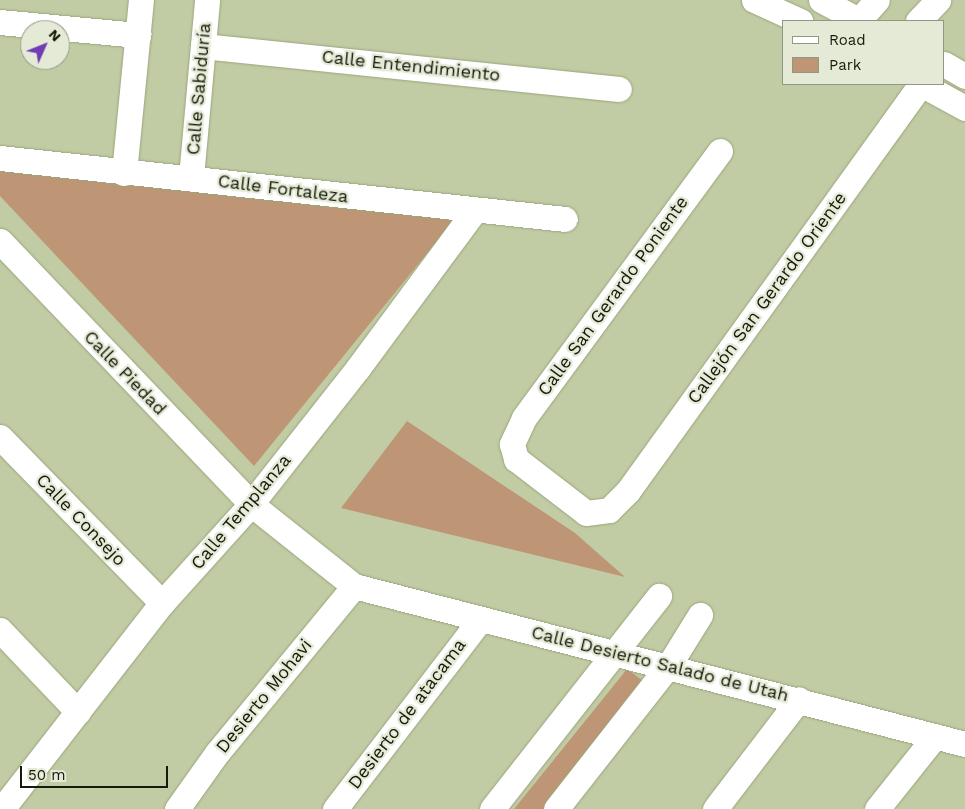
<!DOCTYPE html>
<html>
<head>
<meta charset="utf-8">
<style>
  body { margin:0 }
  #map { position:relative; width:965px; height:809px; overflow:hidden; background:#c1cca4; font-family:"Work Sans",sans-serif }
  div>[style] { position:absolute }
  .green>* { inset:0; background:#be9675 }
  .roads { filter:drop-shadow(0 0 1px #9aa57e) drop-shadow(0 0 1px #9aa57e) }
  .minor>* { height:25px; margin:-12.5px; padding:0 12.5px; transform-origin:12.5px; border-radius:12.5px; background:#fff }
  span { translate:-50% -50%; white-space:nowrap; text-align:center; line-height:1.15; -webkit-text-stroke:4.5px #e4ead6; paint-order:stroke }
  .street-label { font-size:18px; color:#161a0b }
  .legend { position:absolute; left:782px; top:20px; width:162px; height:65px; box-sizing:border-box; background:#e4ead6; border:1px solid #929785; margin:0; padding:6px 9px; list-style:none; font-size:15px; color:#161a0b }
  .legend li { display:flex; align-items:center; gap:10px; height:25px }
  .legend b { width:25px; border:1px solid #929785 }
  .north { position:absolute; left:20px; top:20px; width:50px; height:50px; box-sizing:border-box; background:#e4ead6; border:1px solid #929785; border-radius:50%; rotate:46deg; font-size:14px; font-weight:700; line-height:20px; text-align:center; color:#161a0b }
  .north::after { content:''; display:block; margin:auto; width:18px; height:22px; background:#723cb3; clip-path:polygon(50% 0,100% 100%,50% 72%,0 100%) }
  .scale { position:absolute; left:20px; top:766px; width:148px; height:22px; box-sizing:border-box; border:2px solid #161a0b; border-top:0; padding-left:6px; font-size:15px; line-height:18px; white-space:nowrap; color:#161a0b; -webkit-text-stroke:4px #e4ead6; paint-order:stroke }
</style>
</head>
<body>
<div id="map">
  <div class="green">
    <div style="clip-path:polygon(0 166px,459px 214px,254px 466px,0 196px)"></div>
    <div style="clip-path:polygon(407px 421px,575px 533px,625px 577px,341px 508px)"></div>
    <div style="clip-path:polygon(627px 669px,646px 683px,546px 809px,514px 809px)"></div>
  </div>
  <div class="roads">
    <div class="minor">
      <div style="left:754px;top:0;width:51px;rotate:24.5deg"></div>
      <div style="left:821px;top:0;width:44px;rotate:28.3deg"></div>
      <div style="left:858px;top:21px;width:28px;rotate:-48deg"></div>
      <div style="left:918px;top:21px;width:29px;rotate:-46deg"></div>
      <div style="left:0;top:22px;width:139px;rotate:5.4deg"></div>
      <div style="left:203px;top:46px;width:418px;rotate:5.9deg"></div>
      <div style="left:944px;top:64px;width:24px;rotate:30deg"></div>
      <div style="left:921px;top:84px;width:50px;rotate:28.6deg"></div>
      <div style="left:720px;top:151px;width:331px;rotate:126.3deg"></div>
      <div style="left:524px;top:418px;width:29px;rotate:115deg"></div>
      <div style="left:512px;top:444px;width:16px;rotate:75deg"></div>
      <div style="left:516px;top:459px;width:88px;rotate:37.6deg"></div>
      <div style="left:586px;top:513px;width:23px;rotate:-7deg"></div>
      <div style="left:609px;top:510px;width:27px;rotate:-45deg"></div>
      <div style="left:628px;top:491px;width:501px;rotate:-54.25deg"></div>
      <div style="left:0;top:158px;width:568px;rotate:6.16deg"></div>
      <div style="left:124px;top:173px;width:174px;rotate:-84.4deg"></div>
      <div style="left:191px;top:177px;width:178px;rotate:-84.8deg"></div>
      <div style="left:0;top:241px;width:364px;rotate:46.3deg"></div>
      <div style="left:251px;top:504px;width:132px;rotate:38.5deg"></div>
      <div style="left:354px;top:586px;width:631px;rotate:14.5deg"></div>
      <div style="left:0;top:437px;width:232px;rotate:45.7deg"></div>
      <div style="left:0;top:630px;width:113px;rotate:46.4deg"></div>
      <div style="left:2px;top:809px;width:261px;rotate:-52.2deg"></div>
      <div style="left:162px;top:603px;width:133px;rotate:-48deg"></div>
      <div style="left:251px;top:504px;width:173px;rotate:-51.8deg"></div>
      <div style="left:358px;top:368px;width:195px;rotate:-53.5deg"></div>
      <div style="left:177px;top:809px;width:69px;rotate:-54.5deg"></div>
      <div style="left:217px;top:753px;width:216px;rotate:-50.6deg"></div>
      <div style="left:335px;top:809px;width:238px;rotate:-52.5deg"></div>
      <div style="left:492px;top:809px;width:271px;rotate:-51.9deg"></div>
      <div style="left:556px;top:809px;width:183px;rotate:-51.9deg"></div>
      <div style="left:669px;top:665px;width:59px;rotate:-58.2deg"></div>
      <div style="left:715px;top:809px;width:138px;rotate:-52.6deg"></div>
      <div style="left:877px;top:809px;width:93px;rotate:-51.5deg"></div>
    </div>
  </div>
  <div class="street-label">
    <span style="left:411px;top:66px;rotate:6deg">Calle Entendimiento</span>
    <span style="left:199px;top:89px;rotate:-85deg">Calle Sabiduría</span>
    <span style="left:283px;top:189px;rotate:7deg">Calle Fortaleza</span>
    <span style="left:613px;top:296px;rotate:-54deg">Calle San Gerardo Poniente</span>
    <span style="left:767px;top:298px;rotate:-54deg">Callejón San Gerardo Oriente</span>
    <span style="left:125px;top:373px;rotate:46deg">Calle Piedad</span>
    <span style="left:241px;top:512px;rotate:-50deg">Calle Templanza</span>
    <span style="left:81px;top:520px;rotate:46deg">Calle Consejo</span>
    <span style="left:660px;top:664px;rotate:14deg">Calle Desierto Salado de Utah</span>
    <span style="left:264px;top:696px;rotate:-51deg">Desierto Mohavi</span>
    <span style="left:407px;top:714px;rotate:-53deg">Desierto de atacama</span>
  </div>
  <ul class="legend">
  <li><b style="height:6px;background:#fff"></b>Road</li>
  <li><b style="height:14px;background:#be9675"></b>Park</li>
  </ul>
  <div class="north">N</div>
  <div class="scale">50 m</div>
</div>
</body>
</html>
